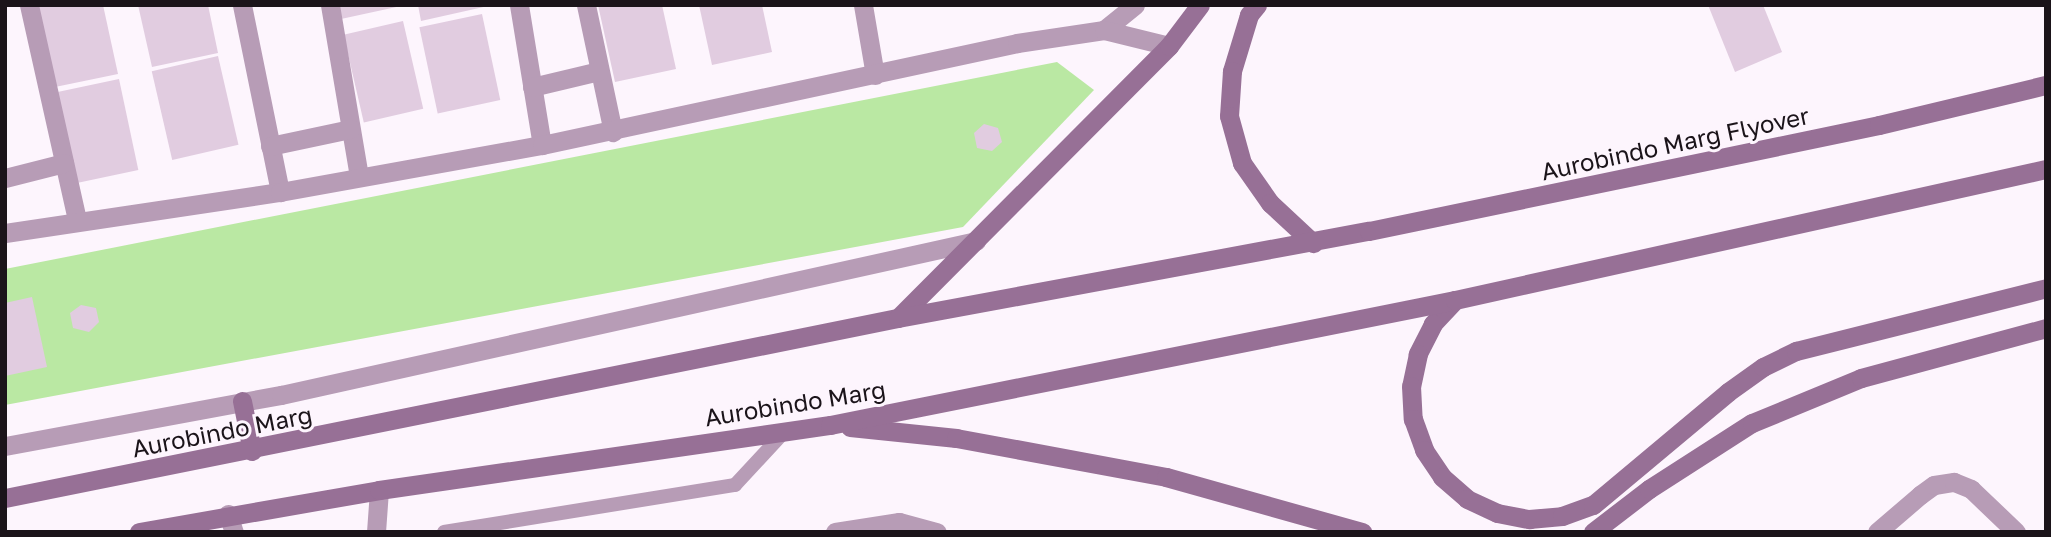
<!DOCTYPE html>
<html>
<head>
<meta charset="utf-8">
<style>
  body { margin:0 }
  #map { position:relative; width:2051px; height:537px; overflow:hidden; background:#fdf5fd; font-family:"Golos Text",sans-serif }
  div>[style] { position:absolute }
  .green>* { inset:0; background:#bae8a3 }
  .building>* { inset:0; background:#e1cce0; transform-origin:0 0 }
  .service>* { height:14px; margin:-7px; padding:0 7px; transform-origin:7px; border-radius:7px; background:#b79cb6 }
  .minor>* { height:19px; margin:-9.5px; padding:0 9.5px; transform-origin:9.5px; border-radius:9.5px; background:#b79cb6 }
  .tertiary>* { height:19px; margin:-9.5px; padding:0 9.5px; transform-origin:9.5px; border-radius:9.5px; background:#b79cb6 }
  .secondary>* { height:19px; margin:-9.5px; padding:0 9.5px; transform-origin:9.5px; border-radius:9.5px; background:#977096 }
  span { translate:-50% -50%; white-space:nowrap; text-align:center; line-height:1.15; -webkit-text-stroke:6px #fdf5fd; paint-order:stroke }
  .street-label { font-size:24px; color:#1b141a }
  .frame { position:absolute; inset:0; border:7px solid #1b141a; pointer-events:none }
</style>
</head>
<body>
<div id="map">
  <div class="green">
    <div style="clip-path:polygon(1057px 62px,1094px 90px,963px 227px,5px 405px,5px 269px)"></div>
  </div>
  <div class="building">
    <div style="clip-path:polygon(37px 5px,103px 5px,118px 74px,55px 87px)"></div>
    <div style="clip-path:polygon(138px 5px,208px 5px,218px 53px,152px 67px)"></div>
    <div style="clip-path:polygon(337px 5px,401px 5px,401px 6px,341px 19px)"></div>
    <div style="clip-path:polygon(418px 5px,488px 5px,488px 6px,421px 21px)"></div>
    <div style="clip-path:polygon(598px 5px,662px 5px,676px 69px,615px 82px)"></div>
    <div style="clip-path:polygon(699px 5px,762px 5px,772px 52px,712px 65px)"></div>
    <div style="clip-path:polygon(1708px 5px,1763px 5px,1782px 52px,1735px 72px)"></div>
    <div style="left:482px;top:14px;width:88px;height:64px;rotate:78deg"></div>
    <div style="left:403px;top:21px;width:90px;height:61px;rotate:77deg"></div>
    <div style="left:218px;top:56px;width:91px;height:68px;rotate:77deg"></div>
    <div style="left:119px;top:79px;width:93px;height:64px;rotate:78deg"></div>
    <div style="clip-path:polygon(984px 124px,998px 128px,1002px 142px,992px 151px,977px 148px,974px 133px)"></div>
    <div style="clip-path:polygon(32px 297px,47px 367px,5px 376px,5px 303px)"></div>
    <div style="clip-path:polygon(81px 305px,96px 308px,99px 322px,89px 332px,73px 328px,70px 313px)"></div>
  </div>
  <div class="service">
    <div style="left:444px;top:532px;width:295px;rotate:-9.2deg"></div>
    <div style="left:735px;top:485px;width:74px;rotate:-47.2deg"></div>
  </div>
  <div class="minor">
    <div style="left:29px;top:5px;width:220px;rotate:77.4deg"></div>
    <div style="left:242px;top:5px;width:191px;rotate:78.5deg"></div>
    <div style="left:330px;top:5px;width:174px;rotate:80.4deg"></div>
    <div style="left:519px;top:5px;width:142px;rotate:80.7deg"></div>
    <div style="left:586px;top:5px;width:130px;rotate:78deg"></div>
    <div style="left:863px;top:5px;width:71px;rotate:80.3deg"></div>
    <div style="left:1104px;top:30px;width:40px;rotate:-39deg"></div>
    <div style="left:532px;top:87px;width:69px;rotate:-13.4deg"></div>
    <div style="left:270px;top:146px;width:82px;rotate:-12deg"></div>
    <div style="left:5px;top:178px;width:61px;rotate:-14.3deg"></div>
    <div style="left:5px;top:233px;width:278px;rotate:-8.5deg"></div>
    <div style="left:280px;top:192px;width:266px;rotate:-10.2deg"></div>
    <div style="left:542px;top:145px;width:486px;rotate:-12.1deg"></div>
    <div style="left:1017px;top:43px;width:88px;rotate:-8.5deg"></div>
    <div style="left:1104px;top:30px;width:67px;rotate:13.8deg"></div>
    <div style="left:835px;top:532px;width:65px;rotate:-8.9deg"></div>
    <div style="left:899px;top:522px;width:39px;rotate:15deg"></div>
    <div style="left:1877px;top:532px;width:57px;rotate:-40.7deg"></div>
    <div style="left:1920px;top:495px;width:17px;rotate:-36deg"></div>
    <div style="left:1934px;top:485px;width:20px;rotate:-9deg"></div>
    <div style="left:1954px;top:482px;width:18px;rotate:22deg"></div>
    <div style="left:1971px;top:489px;width:62px;rotate:43.7deg"></div>
  </div>
  <div class="tertiary">
    <div style="left:5px;top:446px;width:281px;rotate:-10.5deg"></div>
    <div style="left:281px;top:395px;width:712px;rotate:-12.49deg"></div>
    <div style="left:228px;top:514px;width:19px;rotate:72deg"></div>
    <div style="left:376px;top:532px;width:42px;rotate:-85.9deg"></div>
  </div>
  <div class="secondary">
    <div style="left:1257px;top:5px;width:13px;rotate:129deg"></div>
    <div style="left:1249px;top:15px;width:59px;rotate:106.9deg"></div>
    <div style="left:1232px;top:71px;width:45px;rotate:93.8deg"></div>
    <div style="left:1229px;top:116px;width:49px;rotate:74.5deg"></div>
    <div style="left:1242px;top:163px;width:49px;rotate:55deg"></div>
    <div style="left:1270px;top:203px;width:59px;rotate:42.9deg"></div>
    <div style="left:1455px;top:300px;width:33px;rotate:133deg"></div>
    <div style="left:1433px;top:324px;width:34px;rotate:117deg"></div>
    <div style="left:1418px;top:354px;width:33px;rotate:102deg"></div>
    <div style="left:1411px;top:386px;width:33px;rotate:87deg"></div>
    <div style="left:1413px;top:419px;width:33px;rotate:70deg"></div>
    <div style="left:1424px;top:450px;width:32px;rotate:56deg"></div>
    <div style="left:1442px;top:477px;width:33px;rotate:41deg"></div>
    <div style="left:1467px;top:499px;width:33px;rotate:25deg"></div>
    <div style="left:1497px;top:513px;width:33px;rotate:11deg"></div>
    <div style="left:1529px;top:519px;width:33px;rotate:-5deg"></div>
    <div style="left:1562px;top:516px;width:33px;rotate:-20deg"></div>
    <div style="left:1593px;top:505px;width:176px;rotate:-39.9deg"></div>
    <div style="left:1728px;top:392px;width:43px;rotate:-35.5deg"></div>
    <div style="left:1763px;top:367px;width:37px;rotate:-26deg"></div>
    <div style="left:1796px;top:351px;width:258px;rotate:-14.1deg"></div>
    <div style="left:898px;top:318px;width:384px;rotate:-45.1deg"></div>
    <div style="left:1169px;top:46px;width:51px;rotate:-52.9deg"></div>
    <div style="left:242px;top:401px;width:51px;rotate:78.7deg"></div>
    <div style="left:850px;top:427px;width:107px;rotate:5.9deg"></div>
    <div style="left:956px;top:438px;width:214px;rotate:10.5deg"></div>
    <div style="left:1166px;top:477px;width:204px;rotate:15.7deg"></div>
    <div style="left:5px;top:498px;width:911px;rotate:-11.4deg"></div>
    <div style="left:898px;top:318px;width:479px;rotate:-10.5deg"></div>
    <div style="left:1369px;top:231px;width:521px;rotate:-11.74deg"></div>
    <div style="left:1879px;top:125px;width:172px;rotate:-13.5deg"></div>
    <div style="left:139px;top:532px;width:244px;rotate:-9.9deg"></div>
    <div style="left:379px;top:490px;width:456px;rotate:-8.2deg"></div>
    <div style="left:830px;top:425px;width:637px;rotate:-11.31deg"></div>
    <div style="left:1455px;top:300px;width:605px;rotate:-12.5deg"></div>
    <div style="left:1593px;top:532px;width:71px;rotate:-37.5deg"></div>
    <div style="left:1649px;top:489px;width:122px;rotate:-32.7deg"></div>
    <div style="left:1752px;top:423px;width:118px;rotate:-22.4deg"></div>
    <div style="left:1861px;top:378px;width:192px;rotate:-15.1deg"></div>
  </div>
  <div class="street-label">
    <span style="left:1675px;top:143px;rotate:-12deg">Aurobindo Marg Flyover</span>
    <span style="left:795px;top:403px;rotate:-9deg">Aurobindo Marg</span>
    <span style="left:222px;top:431px;rotate:-11deg">Aurobindo Marg</span>
  </div>
  <div class="frame"></div>
</div>
</body>
</html>
